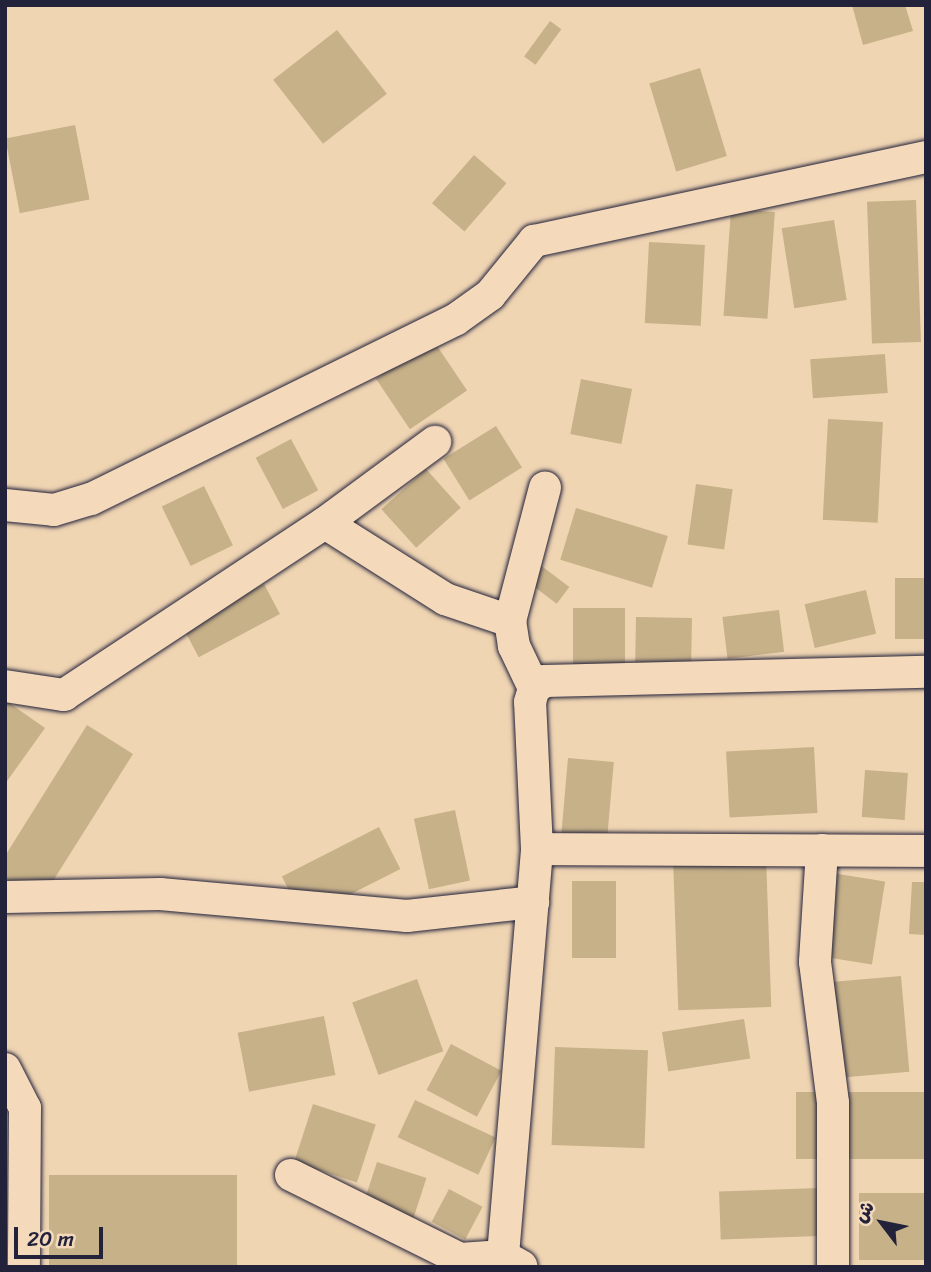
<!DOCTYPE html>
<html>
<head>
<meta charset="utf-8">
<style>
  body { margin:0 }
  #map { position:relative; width:931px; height:1272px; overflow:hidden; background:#f0d5b3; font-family:Sriracha,"Playpen Sans Arabic",sans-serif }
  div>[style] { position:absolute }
  .building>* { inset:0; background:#c7b189; transform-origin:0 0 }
  .roads { filter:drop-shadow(0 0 2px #22223b) drop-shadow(0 0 2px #22223b) }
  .minor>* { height:32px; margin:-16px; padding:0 16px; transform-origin:16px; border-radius:16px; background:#f4d9bb }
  span { translate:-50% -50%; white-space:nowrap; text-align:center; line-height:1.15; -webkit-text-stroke:7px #f4d9bb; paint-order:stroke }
  .frame { position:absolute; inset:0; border:7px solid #22223b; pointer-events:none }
  .north { position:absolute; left:847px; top:1188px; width:70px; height:70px; -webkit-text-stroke:5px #f4d9bb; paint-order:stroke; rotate:302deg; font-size:19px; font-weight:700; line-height:28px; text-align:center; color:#22223b }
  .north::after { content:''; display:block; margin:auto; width:24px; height:32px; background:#22223b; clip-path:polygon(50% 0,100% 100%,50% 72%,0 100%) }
  .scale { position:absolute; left:14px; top:1227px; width:89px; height:32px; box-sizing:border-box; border:4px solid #22223b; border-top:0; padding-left:9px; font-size:21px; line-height:24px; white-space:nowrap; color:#22223b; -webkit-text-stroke:5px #f4d9bb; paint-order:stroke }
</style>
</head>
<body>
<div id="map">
  <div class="building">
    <div style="clip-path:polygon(852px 5px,905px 5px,913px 31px,863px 45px)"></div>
    <div style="left:550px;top:21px;width:14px;height:44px;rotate:36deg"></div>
    <div style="left:337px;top:30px;width:81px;height:81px;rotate:52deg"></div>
    <div style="left:700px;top:68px;width:92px;height:53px;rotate:73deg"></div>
    <div style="left:75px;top:125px;width:76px;height:71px;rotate:79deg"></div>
    <div style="left:474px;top:155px;width:43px;height:64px;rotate:41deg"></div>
    <div style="left:916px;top:200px;width:142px;height:49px;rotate:88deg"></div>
    <div style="left:731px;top:209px;width:44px;height:107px;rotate:4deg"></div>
    <div style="left:834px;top:220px;width:81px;height:53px;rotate:81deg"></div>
    <div style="left:649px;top:242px;width:56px;height:81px;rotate:3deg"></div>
    <div style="left:433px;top:340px;width:61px;height:69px;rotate:56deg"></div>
    <div style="left:885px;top:354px;width:39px;height:75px;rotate:86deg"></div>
    <div style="left:581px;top:379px;width:52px;height:56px;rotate:11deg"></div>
    <div style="left:828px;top:419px;width:55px;height:101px;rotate:3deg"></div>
    <div style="left:496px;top:426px;width:49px;height:62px;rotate:58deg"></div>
    <div style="left:291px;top:439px;width:58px;height:40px;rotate:62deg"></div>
    <div style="left:426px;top:469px;width:52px;height:60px;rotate:48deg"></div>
    <div style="left:696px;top:484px;width:37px;height:61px;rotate:8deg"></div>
    <div style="left:204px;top:486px;width:66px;height:47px;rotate:64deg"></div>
    <div style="left:576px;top:508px;width:96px;height:54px;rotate:17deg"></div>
    <div style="left:535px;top:561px;width:43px;height:21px;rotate:37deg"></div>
    <div style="left:926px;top:578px;width:61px;height:31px;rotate:90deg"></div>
    <div style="left:264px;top:584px;width:34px;height:92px;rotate:62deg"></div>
    <div style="left:866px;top:590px;width:45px;height:63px;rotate:77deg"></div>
    <div style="left:573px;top:608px;width:52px;height:62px"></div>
    <div style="left:779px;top:610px;width:42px;height:57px;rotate:83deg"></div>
    <div style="left:636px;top:617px;width:56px;height:46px;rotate:1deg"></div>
    <div style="clip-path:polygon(5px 700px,45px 728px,5px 784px)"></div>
    <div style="clip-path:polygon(87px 725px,133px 754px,41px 900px,5px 878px,5px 856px)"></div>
    <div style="left:814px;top:747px;width:66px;height:88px;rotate:87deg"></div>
    <div style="left:568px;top:758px;width:46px;height:84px;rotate:5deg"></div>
    <div style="left:865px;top:770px;width:43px;height:47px;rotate:4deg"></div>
    <div style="left:455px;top:810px;width:72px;height:42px;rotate:78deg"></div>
    <div style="left:379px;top:827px;width:47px;height:109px;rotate:63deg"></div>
    <div style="left:766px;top:856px;width:151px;height:93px;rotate:88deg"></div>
    <div style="left:813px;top:870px;width:73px;height:84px;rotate:9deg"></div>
    <div style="left:616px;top:881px;width:77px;height:44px;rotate:90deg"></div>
    <div style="clip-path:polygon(912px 882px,926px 882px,926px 935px,909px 934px)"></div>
    <div style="left:901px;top:976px;width:96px;height:76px;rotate:85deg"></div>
    <div style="left:417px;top:979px;width:77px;height:69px;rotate:70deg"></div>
    <div style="left:324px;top:1016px;width:60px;height:88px;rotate:79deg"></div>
    <div style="left:744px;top:1019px;width:40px;height:83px;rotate:81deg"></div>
    <div style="left:451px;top:1044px;width:57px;height:52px;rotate:28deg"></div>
    <div style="left:555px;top:1047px;width:93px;height:98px;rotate:2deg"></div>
    <div style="left:926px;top:1092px;width:67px;height:130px;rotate:90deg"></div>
    <div style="left:415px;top:1100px;width:89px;height:41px;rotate:25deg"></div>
    <div style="left:313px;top:1104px;width:66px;height:61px;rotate:18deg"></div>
    <div style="left:377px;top:1162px;width:52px;height:47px;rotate:18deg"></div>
    <div style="left:49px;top:1175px;width:188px;height:92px"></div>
    <div style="left:818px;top:1188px;width:48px;height:99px;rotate:88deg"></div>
    <div style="left:449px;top:1189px;width:38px;height:37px;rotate:28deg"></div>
    <div style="left:926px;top:1193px;width:67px;height:67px;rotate:90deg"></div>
  </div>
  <div class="roads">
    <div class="minor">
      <div style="left:5px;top:505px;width:49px;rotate:5.8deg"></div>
      <div style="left:54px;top:510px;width:39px;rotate:-17deg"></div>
      <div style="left:91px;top:499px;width:406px;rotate:-26.2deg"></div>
      <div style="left:455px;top:320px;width:43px;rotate:-35.5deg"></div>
      <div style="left:490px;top:295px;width:70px;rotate:-50.8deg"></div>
      <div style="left:534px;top:241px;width:401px;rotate:-12.1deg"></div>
      <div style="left:325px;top:523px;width:142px;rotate:32.3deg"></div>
      <div style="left:445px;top:599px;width:69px;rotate:18.7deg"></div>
      <div style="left:5px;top:686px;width:60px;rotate:8.7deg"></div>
      <div style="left:64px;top:695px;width:313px;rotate:-33.4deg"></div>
      <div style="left:325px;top:523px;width:137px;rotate:-36.4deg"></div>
      <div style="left:534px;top:688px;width:13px;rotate:-32deg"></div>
      <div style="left:545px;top:681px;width:381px;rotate:-1.4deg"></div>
      <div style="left:537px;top:849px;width:389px;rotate:0.3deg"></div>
      <div style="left:822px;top:850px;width:112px;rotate:93.6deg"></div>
      <div style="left:815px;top:962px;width:142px;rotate:82.7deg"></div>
      <div style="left:833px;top:1103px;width:164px;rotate:90deg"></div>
      <div style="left:5px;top:897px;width:155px;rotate:-1.1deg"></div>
      <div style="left:160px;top:894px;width:248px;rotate:5.1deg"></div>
      <div style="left:407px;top:916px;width:127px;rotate:-6.3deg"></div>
      <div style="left:5px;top:1069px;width:44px;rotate:62.9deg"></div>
      <div style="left:25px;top:1108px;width:159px;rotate:90.4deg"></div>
      <div style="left:291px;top:1175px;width:189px;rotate:26.4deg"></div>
      <div style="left:460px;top:1259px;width:43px;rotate:-4deg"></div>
      <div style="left:503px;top:1256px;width:21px;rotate:29deg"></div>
      <div style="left:502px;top:1267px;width:419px;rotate:-85.2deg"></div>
      <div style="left:537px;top:849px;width:147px;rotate:-92.7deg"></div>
      <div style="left:530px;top:702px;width:15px;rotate:-74deg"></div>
      <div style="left:534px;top:688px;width:47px;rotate:-115.5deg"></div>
      <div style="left:514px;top:646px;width:25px;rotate:-99deg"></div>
      <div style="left:510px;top:621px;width:138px;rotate:-75.3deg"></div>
    </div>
  </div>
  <div class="frame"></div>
  <div class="north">ش</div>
  <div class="scale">20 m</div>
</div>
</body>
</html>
